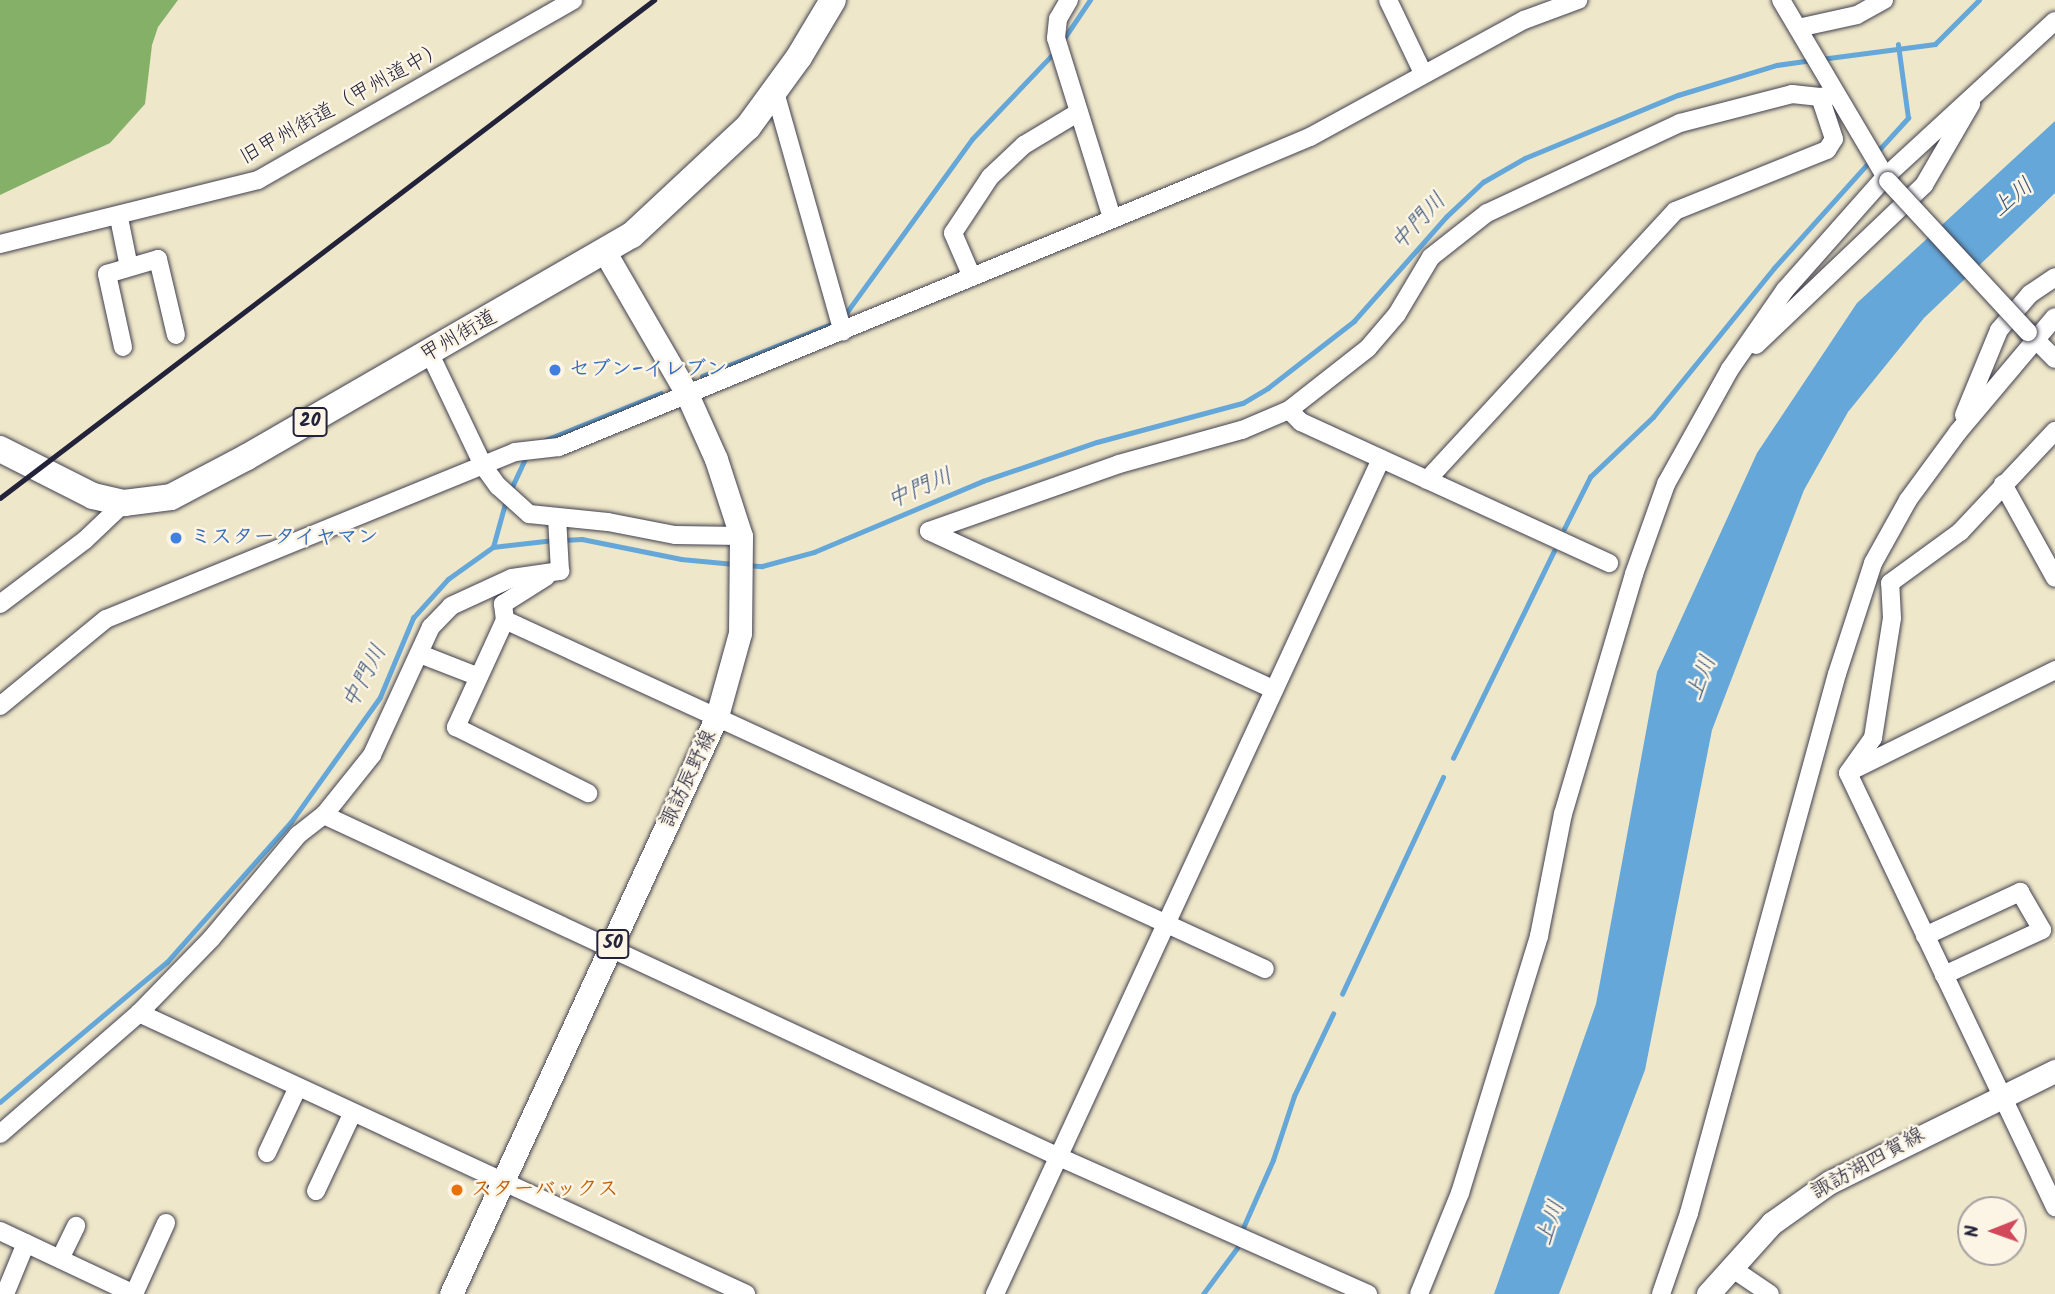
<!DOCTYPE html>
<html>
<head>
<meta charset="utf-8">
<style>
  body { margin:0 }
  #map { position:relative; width:2055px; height:1294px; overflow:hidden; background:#efe7c9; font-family:Kalam,"Klee One",sans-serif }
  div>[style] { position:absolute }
  .forest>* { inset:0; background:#84b068 }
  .water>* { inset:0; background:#64a7d8 }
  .stream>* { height:4.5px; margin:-2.25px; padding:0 2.25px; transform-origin:2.25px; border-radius:2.25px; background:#64a7d8 }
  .roads { filter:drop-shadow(0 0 2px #414050) drop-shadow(0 0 2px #414050) }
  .minor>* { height:18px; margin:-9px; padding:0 9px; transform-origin:9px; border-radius:9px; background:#fff }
  .major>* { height:23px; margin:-11.5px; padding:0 11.5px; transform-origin:11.5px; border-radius:11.5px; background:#fff }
  .highway>* { height:26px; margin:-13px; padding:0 13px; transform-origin:13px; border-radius:13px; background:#fff }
  .rail>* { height:4.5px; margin:-2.25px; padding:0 2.25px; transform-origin:2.25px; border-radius:2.25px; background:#22223b }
  .bridges { filter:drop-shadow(0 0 2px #414050) drop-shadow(0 0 2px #414050) }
  .minor-bridge>* { height:18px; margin:-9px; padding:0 9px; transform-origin:9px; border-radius:9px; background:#fff }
  .dots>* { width:19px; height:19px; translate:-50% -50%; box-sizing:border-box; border:4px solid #fcf5e5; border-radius:50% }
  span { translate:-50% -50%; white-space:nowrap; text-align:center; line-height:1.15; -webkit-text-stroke:5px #fcf5e5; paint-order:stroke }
  .shield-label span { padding:2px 5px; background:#fcf5e5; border:2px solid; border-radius:5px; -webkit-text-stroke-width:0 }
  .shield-label { font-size:19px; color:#22223b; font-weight:700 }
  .street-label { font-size:21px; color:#22223b }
  .shop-label { font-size:21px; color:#366cbe; font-weight:700 }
  .left { translate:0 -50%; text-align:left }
  .food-label { font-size:21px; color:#c56008; font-weight:700 }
  .water-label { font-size:23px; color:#3c577a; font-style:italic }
  .north { position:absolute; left:1957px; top:1196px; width:70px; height:70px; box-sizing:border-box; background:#fcf5e5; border:2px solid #a5a1a1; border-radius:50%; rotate:269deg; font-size:19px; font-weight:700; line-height:28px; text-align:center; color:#22223b }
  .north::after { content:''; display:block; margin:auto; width:24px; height:32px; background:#d1495b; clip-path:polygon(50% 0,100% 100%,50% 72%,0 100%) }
</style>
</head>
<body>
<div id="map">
  <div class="forest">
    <div style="clip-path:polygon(0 0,178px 0,158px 27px,152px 45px,145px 104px,110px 143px,0 195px)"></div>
  </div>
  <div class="water">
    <div style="clip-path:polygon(2055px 121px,2055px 193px,1924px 318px,1848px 412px,1804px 490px,1712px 730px,1645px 1070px,1559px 1294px,1494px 1294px,1596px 1004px,1657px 672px,1757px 453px,1857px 303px)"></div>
  </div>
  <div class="stream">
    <div style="left:1063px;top:40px;width:48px;rotate:-56deg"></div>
    <div style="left:1821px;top:59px;width:115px;rotate:-7.5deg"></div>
    <div style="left:1935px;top:44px;width:62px;rotate:-45deg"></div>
    <div style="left:1878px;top:151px;width:45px;rotate:-47.7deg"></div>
    <div style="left:1908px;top:118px;width:74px;rotate:-97.8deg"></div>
    <div style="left:844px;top:316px;width:218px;rotate:-54.1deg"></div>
    <div style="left:972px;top:139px;width:119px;rotate:-46.4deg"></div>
    <div style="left:702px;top:376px;width:142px;rotate:-21.9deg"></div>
    <div style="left:543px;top:441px;width:127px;rotate:-22.1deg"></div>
    <div style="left:511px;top:489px;width:35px;rotate:-65deg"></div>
    <div style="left:1564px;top:529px;width:58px;rotate:-63.4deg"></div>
    <div style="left:1590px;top:477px;width:87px;rotate:-43.6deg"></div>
    <div style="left:1653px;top:417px;width:192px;rotate:-50.9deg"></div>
    <div style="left:1774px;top:268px;width:144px;rotate:-48.1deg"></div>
    <div style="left:563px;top:540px;width:19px;rotate:-3deg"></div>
    <div style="left:582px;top:539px;width:101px;rotate:11.4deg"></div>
    <div style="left:681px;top:559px;width:53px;rotate:5.4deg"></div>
    <div style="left:493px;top:547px;width:49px;rotate:-74.5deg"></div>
    <div style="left:746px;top:565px;width:16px;rotate:4deg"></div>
    <div style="left:762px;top:566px;width:54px;rotate:-15.1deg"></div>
    <div style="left:814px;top:552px;width:183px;rotate:-22.8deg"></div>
    <div style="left:983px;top:481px;width:120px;rotate:-18.9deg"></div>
    <div style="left:1097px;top:442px;width:151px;rotate:-15deg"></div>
    <div style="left:1243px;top:403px;width:29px;rotate:-31deg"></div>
    <div style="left:1268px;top:388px;width:109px;rotate:-37.9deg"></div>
    <div style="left:1354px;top:321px;width:139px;rotate:-48.5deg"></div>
    <div style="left:1446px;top:217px;width:51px;rotate:-43.4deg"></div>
    <div style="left:1483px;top:182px;width:48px;rotate:-29.7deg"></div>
    <div style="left:1525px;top:158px;width:165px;rotate:-22.4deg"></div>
    <div style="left:1678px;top:95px;width:103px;rotate:-16.9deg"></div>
    <div style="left:1777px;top:65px;width:35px;rotate:-8deg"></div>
    <div style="left:1453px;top:758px;width:230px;rotate:-64deg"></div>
    <div style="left:1342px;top:994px;width:239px;rotate:-65deg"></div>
    <div style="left:0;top:1102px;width:218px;rotate:-40deg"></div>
    <div style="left:167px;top:962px;width:187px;rotate:-48.5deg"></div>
    <div style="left:291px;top:822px;width:153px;rotate:-54.5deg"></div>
    <div style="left:380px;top:697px;width:86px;rotate:-67.3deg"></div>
    <div style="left:413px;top:618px;width:52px;rotate:-48.1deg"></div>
    <div style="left:448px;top:579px;width:55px;rotate:-35.4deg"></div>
    <div style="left:493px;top:547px;width:61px;rotate:-6.5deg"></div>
    <div style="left:1243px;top:1228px;width:74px;rotate:-66.2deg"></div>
    <div style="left:1273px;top:1160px;width:67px;rotate:-71.8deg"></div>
    <div style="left:1294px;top:1096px;width:91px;rotate:-64.6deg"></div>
    <div style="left:1203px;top:1294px;width:57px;rotate:-53.5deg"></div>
  </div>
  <div class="roads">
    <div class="minor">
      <div style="left:1069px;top:0;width:22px;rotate:120deg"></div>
      <div style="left:1058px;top:19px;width:19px;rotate:96deg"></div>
      <div style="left:1056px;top:38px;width:189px;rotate:72.7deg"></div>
      <div style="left:1388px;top:0;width:81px;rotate:64.4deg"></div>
      <div style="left:1781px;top:0;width:210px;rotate:59.4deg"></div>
      <div style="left:1798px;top:28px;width:60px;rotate:-12.4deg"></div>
      <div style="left:1857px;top:15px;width:31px;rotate:-29deg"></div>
      <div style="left:775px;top:92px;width:249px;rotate:74.2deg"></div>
      <div style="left:119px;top:218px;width:50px;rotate:78.5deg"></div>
      <div style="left:0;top:244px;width:266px;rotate:-13.9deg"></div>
      <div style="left:258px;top:180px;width:363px;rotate:-29.7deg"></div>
      <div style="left:972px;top:277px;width:48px;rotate:-113.4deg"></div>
      <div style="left:953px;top:233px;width:67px;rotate:-56.5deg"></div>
      <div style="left:990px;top:177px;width:47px;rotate:-43.3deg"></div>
      <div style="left:1024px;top:145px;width:64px;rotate:-31deg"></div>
      <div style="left:2028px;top:332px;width:38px;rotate:45deg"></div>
      <div style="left:1756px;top:345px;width:232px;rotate:-43.6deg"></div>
      <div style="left:1924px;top:185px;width:94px;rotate:-59.9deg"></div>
      <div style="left:123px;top:347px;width:75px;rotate:-102.4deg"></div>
      <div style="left:107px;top:274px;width:53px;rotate:-16.4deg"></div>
      <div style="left:158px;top:259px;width:78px;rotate:76.7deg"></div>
      <div style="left:430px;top:354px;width:125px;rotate:64.5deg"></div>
      <div style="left:484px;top:467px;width:24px;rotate:54deg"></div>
      <div style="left:498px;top:486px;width:42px;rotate:42.1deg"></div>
      <div style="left:529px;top:514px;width:79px;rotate:5.8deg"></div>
      <div style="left:608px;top:522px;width:68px;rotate:11deg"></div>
      <div style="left:675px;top:535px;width:66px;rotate:0.9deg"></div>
      <div style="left:1289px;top:410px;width:17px;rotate:45deg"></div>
      <div style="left:1301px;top:422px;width:339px;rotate:24.6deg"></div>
      <div style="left:1964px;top:415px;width:92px;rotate:-67.6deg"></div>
      <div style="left:1999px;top:330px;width:48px;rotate:-49.3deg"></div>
      <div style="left:2030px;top:294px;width:30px;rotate:-34deg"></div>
      <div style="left:1427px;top:480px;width:366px;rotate:-47.3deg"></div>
      <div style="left:1675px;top:211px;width:164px;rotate:-21.9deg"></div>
      <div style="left:1827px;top:150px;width:13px;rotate:-58deg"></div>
      <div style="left:1834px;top:139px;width:44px;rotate:-108.4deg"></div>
      <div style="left:1820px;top:97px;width:16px;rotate:-7deg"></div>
      <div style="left:2003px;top:484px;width:107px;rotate:61deg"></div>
      <div style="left:929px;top:531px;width:201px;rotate:-19.4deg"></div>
      <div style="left:1119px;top:464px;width:128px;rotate:-15.5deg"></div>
      <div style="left:1242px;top:430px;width:51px;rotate:-23.1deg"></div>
      <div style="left:1289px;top:410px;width:100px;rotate:-38.1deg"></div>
      <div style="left:1368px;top:348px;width:45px;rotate:-49.5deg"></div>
      <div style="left:1397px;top:314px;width:66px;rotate:-59.2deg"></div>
      <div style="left:1431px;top:257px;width:71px;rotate:-38.2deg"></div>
      <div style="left:1487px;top:213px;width:213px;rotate:-25deg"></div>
      <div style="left:1680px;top:123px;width:116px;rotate:-14.5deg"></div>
      <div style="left:1792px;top:94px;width:28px;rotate:6deg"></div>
      <div style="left:929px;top:531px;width:380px;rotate:24.7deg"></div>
      <div style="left:546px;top:577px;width:51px;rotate:147.9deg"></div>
      <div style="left:503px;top:604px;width:16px;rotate:83deg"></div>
      <div style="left:505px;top:620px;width:118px;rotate:114.6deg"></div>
      <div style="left:456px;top:727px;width:148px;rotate:26.6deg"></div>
      <div style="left:0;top:604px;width:106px;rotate:-37deg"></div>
      <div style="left:85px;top:540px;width:54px;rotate:-43.5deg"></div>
      <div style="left:505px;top:620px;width:836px;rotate:24.67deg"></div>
      <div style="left:420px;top:654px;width:63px;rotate:21.3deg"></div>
      <div style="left:0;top:706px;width:137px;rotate:-39.4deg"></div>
      <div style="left:106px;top:619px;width:442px;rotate:-22.2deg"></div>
      <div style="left:515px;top:452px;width:44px;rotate:-6.5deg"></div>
      <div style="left:559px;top:447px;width:704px;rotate:-22.38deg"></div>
      <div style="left:1210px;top:179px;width:108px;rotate:-22.8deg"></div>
      <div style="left:1310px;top:137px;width:244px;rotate:-28.7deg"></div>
      <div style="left:1524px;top:20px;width:58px;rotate:-20.3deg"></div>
      <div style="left:1851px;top:771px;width:228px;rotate:-26.3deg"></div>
      <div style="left:1848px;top:773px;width:481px;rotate:64.5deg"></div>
      <div style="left:1848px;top:773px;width:43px;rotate:-54.5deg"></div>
      <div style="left:1873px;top:738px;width:121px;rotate:-81deg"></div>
      <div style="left:1892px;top:618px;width:35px;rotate:-93deg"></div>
      <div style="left:1890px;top:583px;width:87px;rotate:-36.1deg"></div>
      <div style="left:1960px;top:532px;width:139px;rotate:-46.8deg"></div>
      <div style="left:324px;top:815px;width:811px;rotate:24.95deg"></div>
      <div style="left:1059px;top:1157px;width:338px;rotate:23.9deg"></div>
      <div style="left:1925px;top:936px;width:105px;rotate:-24.9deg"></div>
      <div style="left:2020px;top:892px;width:44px;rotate:59.9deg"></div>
      <div style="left:2042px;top:930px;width:108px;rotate:155.3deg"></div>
      <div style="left:139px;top:1013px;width:669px;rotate:24.84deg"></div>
      <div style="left:0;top:1134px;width:184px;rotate:-41deg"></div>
      <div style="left:139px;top:1013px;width:103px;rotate:-45.8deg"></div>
      <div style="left:211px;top:939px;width:136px;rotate:-50.1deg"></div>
      <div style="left:298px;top:835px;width:33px;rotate:-38deg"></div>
      <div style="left:324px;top:815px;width:77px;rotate:-51.3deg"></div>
      <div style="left:372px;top:755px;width:141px;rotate:-65.3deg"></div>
      <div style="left:431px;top:627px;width:29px;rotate:-46deg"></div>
      <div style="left:451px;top:606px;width:67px;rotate:-24.7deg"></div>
      <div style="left:512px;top:578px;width:49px;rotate:-8.3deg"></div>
      <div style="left:560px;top:571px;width:53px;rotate:-93.2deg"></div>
      <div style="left:267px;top:1153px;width:71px;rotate:-64.9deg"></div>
      <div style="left:316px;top:1191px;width:85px;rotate:-64.9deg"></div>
      <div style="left:0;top:1231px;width:148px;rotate:25.2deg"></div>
      <div style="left:60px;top:1259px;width:37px;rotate:-64deg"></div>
      <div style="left:1730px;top:1267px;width:48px;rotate:34deg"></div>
      <div style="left:5px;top:1294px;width:55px;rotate:-67.6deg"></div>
      <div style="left:134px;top:1294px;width:78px;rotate:-65.7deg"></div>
      <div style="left:995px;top:1294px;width:920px;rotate:-65.19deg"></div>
      <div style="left:1419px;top:1294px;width:109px;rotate:-67.9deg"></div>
      <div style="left:1460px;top:1193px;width:269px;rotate:-72.9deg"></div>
      <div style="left:1539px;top:936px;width:124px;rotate:-78.9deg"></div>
      <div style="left:1563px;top:814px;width:250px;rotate:-73.5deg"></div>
      <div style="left:1634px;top:574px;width:96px;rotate:-70.4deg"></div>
      <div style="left:1666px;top:484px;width:132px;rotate:-60.9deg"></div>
      <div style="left:1730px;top:369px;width:96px;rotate:-55.2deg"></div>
      <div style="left:1785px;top:290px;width:149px;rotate:-48.5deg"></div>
      <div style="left:1884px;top:178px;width:232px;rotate:-42.6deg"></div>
      <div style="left:1661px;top:1294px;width:86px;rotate:-70.9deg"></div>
      <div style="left:1689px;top:1213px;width:559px;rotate:-74.65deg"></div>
      <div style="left:1837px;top:674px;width:117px;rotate:-72deg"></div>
      <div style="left:1873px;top:563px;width:72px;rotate:-60.9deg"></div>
      <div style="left:1908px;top:500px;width:84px;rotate:-53.7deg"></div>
      <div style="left:1958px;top:432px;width:150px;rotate:-49.9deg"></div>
    </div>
    <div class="major">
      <div style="left:451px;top:1294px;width:636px;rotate:-65.29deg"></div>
      <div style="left:717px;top:716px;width:86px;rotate:-74.5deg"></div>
      <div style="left:740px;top:633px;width:97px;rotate:-89.4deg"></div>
      <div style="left:741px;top:536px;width:81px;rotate:-108deg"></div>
      <div style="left:716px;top:459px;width:73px;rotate:-114.1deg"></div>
      <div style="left:686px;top:392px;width:162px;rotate:-120.1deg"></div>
      <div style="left:1708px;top:1294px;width:96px;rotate:-48deg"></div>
      <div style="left:1772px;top:1223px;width:71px;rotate:-35.3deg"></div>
      <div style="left:1830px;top:1182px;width:251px;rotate:-26.3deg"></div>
    </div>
    <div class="highway">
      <div style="left:0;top:449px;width:104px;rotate:26.8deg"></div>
      <div style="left:93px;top:496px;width:32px;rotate:13deg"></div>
      <div style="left:124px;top:503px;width:47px;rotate:-7.3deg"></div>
      <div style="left:171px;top:497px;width:86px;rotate:-27.8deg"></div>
      <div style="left:247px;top:457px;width:444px;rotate:-30deg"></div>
      <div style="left:632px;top:235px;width:158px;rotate:-43deg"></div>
      <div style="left:748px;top:127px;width:87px;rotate:-53.9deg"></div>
      <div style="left:799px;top:57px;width:66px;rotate:-59.2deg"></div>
    </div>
  </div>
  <div class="rail">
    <div style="left:0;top:498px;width:822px;rotate:-37.29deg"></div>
  </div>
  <div class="bridges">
    <div class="minor-bridge">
      <div style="left:1888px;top:181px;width:206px;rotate:47.2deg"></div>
    </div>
  </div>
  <div class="dots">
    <div style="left:555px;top:370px;background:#3f7fe0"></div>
    <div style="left:176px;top:538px;background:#3f7fe0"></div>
    <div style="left:457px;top:1190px;background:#e8710a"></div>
  </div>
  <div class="shield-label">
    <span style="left:310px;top:422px">20</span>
    <span style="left:613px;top:944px">50</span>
  </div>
  <div class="street-label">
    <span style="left:343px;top:104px;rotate:-29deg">旧甲州街道（甲州道中）</span>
    <span style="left:459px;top:337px;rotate:-30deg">甲州街道</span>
    <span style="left:689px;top:779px;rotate:-65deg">諏訪辰野線</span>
    <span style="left:1868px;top:1164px;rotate:-29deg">諏訪湖四賀線</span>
  </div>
  <div class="shop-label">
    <span class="left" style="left:569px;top:370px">セブン-イレブン</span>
    <span class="left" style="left:190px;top:538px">ミスタータイヤマン</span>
  </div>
  <div class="food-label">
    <span class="left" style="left:471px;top:1190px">スターバックス</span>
  </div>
  <div class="water-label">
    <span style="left:2013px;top:198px;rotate:-40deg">上川</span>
    <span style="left:1419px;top:222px;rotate:-47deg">中門川</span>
    <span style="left:920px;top:489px;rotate:-23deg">中門川</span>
    <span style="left:365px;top:677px;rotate:-62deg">中門川</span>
    <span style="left:1702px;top:678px;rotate:-69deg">上川</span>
    <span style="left:1551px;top:1223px;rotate:-71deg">上川</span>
  </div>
  <div class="north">N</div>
</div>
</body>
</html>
